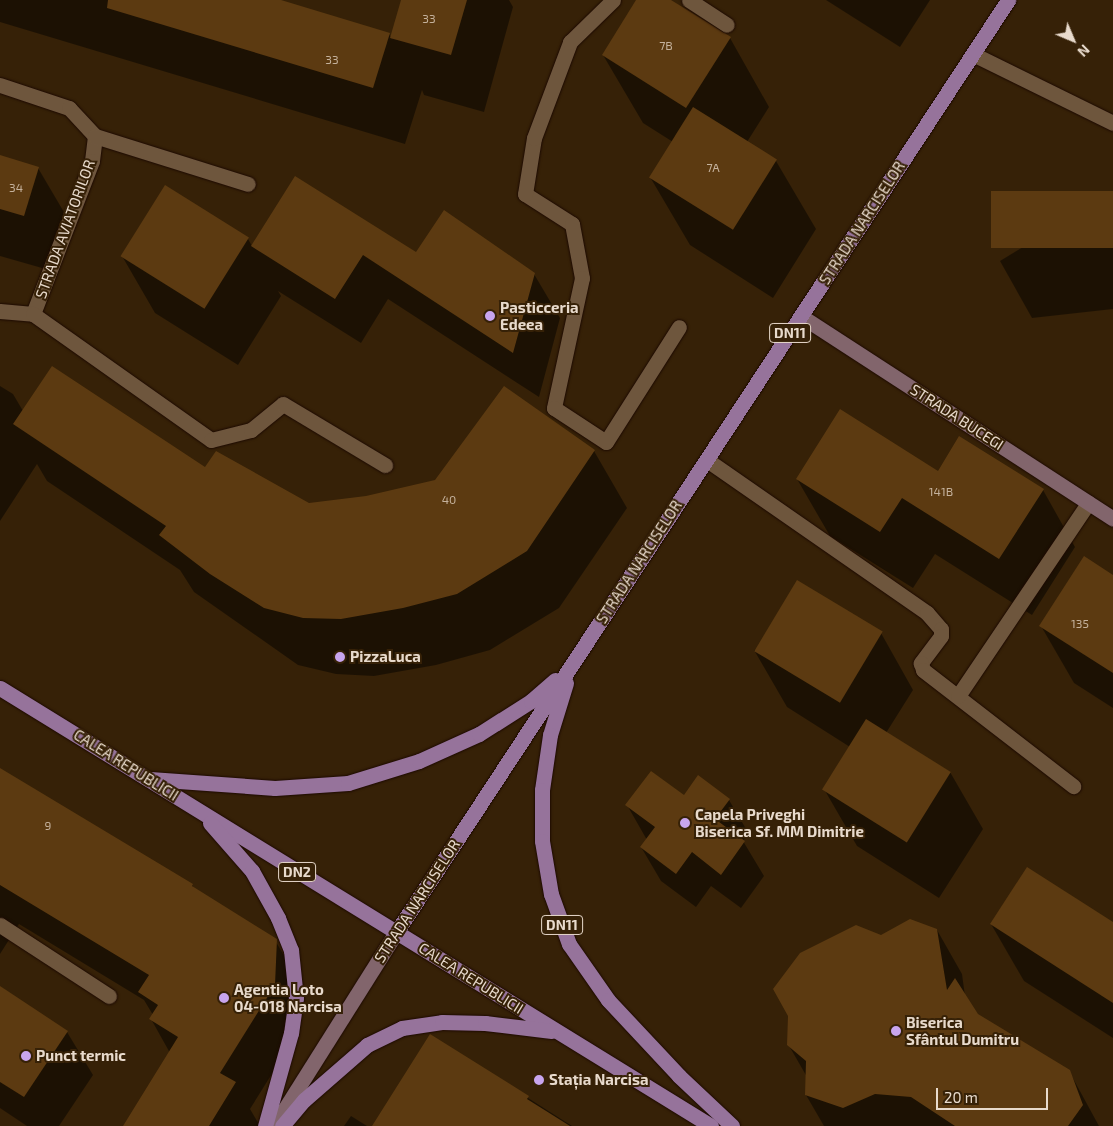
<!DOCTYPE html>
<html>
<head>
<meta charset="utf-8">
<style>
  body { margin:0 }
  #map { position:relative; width:1113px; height:1126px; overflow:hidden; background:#362107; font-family:"Exo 2",sans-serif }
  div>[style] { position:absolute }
  .shadow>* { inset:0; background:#0007 }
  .building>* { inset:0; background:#5c3a11; transform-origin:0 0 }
  .roads { filter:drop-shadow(0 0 1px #1c0900) drop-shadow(0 0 1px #1c0900) }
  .lane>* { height:15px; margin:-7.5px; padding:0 7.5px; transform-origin:7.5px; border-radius:7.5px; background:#6e563d }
  .street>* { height:15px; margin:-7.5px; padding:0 7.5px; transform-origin:7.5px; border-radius:7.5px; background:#6e563d }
  .secondary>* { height:15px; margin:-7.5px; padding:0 7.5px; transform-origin:7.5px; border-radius:7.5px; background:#82656c }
  .primary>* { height:15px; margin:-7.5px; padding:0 7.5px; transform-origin:7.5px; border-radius:7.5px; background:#96739b }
  .dots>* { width:14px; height:14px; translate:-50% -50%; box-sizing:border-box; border:2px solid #362107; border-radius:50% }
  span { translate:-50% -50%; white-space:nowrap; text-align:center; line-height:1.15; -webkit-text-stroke:4px #362107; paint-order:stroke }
  .number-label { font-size:12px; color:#c5b29d }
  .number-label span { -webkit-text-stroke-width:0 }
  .shield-label span { padding:1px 4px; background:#362107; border:1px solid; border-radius:4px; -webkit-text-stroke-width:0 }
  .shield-label { font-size:14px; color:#e8dacc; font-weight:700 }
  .street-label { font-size:15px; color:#e8dacc }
  .poi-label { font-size:15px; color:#e8dacc; font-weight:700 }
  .left { translate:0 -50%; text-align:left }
  .north { position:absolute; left:1048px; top:15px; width:50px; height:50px; -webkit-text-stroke:4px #362107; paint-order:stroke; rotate:135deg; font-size:14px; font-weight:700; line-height:20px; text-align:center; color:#e8dacc }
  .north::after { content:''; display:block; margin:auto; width:18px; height:22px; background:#e8dacc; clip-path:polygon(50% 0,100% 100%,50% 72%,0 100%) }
  .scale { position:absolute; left:936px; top:1088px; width:112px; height:22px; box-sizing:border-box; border:2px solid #e8dacc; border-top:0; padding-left:6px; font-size:15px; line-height:18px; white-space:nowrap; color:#e8dacc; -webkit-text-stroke:4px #362107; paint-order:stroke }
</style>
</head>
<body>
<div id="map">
  <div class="shadow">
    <div style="clip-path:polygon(0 0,276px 0,389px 34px,392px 39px,403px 0,509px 0,513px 7px,484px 112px,424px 95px,422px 90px,405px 144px,0 22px)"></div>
    <div style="clip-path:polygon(638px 0,668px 0,730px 38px,769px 107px,747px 142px,776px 161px,816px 229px,773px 298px,690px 245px,650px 177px,673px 142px,643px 123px,603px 55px)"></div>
    <div style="clip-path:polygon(826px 0,930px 0,900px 47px)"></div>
    <div style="clip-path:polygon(0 156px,38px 168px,71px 224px,56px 272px,0 256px)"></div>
    <div style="clip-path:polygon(1113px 192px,1113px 309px,1032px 318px,1000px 261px)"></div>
    <div style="clip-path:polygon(248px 239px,252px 246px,417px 254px,534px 274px,560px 318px,539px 397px,388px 299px,361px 343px,278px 291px,281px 296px,238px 365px,155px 313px,122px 256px)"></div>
    <div style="clip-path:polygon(0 386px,13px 394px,23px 411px,308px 504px,367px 497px,594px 451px,627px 508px,559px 608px,490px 650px,436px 665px,374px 676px,336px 674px,298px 665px,194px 592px,180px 570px,47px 481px,37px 464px,0 521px)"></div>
    <div style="clip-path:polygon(938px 472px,1043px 490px,1075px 547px,1032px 615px,935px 554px,913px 588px,830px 536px,797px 479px)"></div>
    <div style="clip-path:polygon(1113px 576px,1113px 708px,1074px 683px,1041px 626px)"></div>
    <div style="clip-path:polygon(881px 633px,913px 690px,886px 733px,950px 772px,983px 829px,939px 898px,857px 846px,824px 789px,850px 747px,787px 707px,754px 650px)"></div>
    <div style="clip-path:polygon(0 769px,192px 885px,195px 890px,276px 942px,302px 986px,300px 1029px,250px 1109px,260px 1126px,125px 1126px,170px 1053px,151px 1019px,153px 1015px,144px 1000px,19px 924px,0 954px)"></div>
    <div style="clip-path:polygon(684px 797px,729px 800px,749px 834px,743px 841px,764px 876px,741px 908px,711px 886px,696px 907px,661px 881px,641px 847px,647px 840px,627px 805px)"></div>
    <div style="clip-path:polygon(991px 924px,1113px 924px,1113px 1038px,1024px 981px)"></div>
    <div style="clip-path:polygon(937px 930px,962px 974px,965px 996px,978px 1015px,1069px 1071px,1099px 1126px,824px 1126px,806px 1095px,807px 1077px,788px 1044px,881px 936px)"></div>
    <div style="clip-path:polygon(0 987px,67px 1032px,93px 1075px,59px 1126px,27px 1126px,0 1108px)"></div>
    <div style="clip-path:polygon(431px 1036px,572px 1126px,374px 1126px)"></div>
    <div style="clip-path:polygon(351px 1116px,367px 1126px,344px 1126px)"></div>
  </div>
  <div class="building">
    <div style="clip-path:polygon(108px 0,281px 0,390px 33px,373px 88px,107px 8px)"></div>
    <div style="clip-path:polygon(401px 0,467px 0,451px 55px,390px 38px)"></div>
    <div style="clip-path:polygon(636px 0,671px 0,731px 37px,686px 108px,602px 55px)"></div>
    <div style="left:693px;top:107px;width:99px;height:83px;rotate:32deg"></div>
    <div style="clip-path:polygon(0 155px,39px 167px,24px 216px,0 209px)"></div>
    <div style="clip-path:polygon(295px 176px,416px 252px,444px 210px,535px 273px,513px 353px,363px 255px,335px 299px,251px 246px)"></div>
    <div style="left:165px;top:185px;width:99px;height:84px;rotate:32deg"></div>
    <div style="left:1113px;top:191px;width:57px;height:122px;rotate:90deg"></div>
    <div style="clip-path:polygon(52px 366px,205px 467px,216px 451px,309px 503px,366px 496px,435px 480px,504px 386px,595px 450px,527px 551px,457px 594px,403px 608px,341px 619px,303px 618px,264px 608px,210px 574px,159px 535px,166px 526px,13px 424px)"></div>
    <div style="clip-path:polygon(840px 409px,938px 471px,959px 436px,1044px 489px,999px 559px,902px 498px,880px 532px,796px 479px)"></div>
    <div style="clip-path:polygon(1084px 556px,1113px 575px,1113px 673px,1039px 626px)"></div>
    <div style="left:797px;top:580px;width:100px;height:83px;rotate:31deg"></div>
    <div style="left:866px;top:719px;width:100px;height:83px;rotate:32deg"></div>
    <div style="clip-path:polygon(0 768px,193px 884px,192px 886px,277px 939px,275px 985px,220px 1073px,236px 1082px,209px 1126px,123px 1126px,178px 1037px,149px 1019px,158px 1005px,138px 992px,149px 975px,0 885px)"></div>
    <div style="clip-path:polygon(651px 771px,684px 795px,698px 775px,730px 799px,715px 819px,745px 841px,721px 875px,692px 852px,676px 874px,640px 847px,655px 827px,625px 805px)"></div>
    <div style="clip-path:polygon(1027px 867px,1113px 922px,1113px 1003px,990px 924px)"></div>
    <div style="clip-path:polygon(910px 919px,937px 929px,947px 990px,955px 978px,978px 1014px,1070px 1070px,1083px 1105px,1068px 1126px,955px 1126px,911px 1097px,875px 1094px,843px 1108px,805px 1095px,806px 1061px,787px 1045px,788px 1016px,773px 989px,800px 953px,856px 925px,881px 935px)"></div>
    <div style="clip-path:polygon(0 986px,68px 1031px,24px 1097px,0 1082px)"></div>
    <div style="clip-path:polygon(430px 1034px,529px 1096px,527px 1099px,570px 1126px,372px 1126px)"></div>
  </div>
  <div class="roads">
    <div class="lane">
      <div style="left:689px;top:0;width:45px;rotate:33.3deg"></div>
      <div style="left:0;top:85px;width:73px;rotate:18.4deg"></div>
      <div style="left:69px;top:108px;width:38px;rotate:47deg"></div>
      <div style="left:95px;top:136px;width:25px;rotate:97deg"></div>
      <div style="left:92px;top:161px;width:164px;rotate:111.1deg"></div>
      <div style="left:95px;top:136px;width:160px;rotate:17.4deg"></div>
      <div style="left:525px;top:194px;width:56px;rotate:32.6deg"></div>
      <div style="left:572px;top:224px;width:55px;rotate:79.5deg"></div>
      <div style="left:582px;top:278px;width:133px;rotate:102.2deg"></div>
      <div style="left:554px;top:408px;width:62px;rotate:33.2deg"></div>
      <div style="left:606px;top:442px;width:136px;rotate:-57.6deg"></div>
      <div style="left:0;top:311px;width:33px;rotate:5deg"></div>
      <div style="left:33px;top:314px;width:218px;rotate:35.3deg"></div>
      <div style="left:211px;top:440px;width:41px;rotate:-14deg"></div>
      <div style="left:251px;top:430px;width:41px;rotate:-39.1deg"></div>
      <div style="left:283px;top:404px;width:119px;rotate:30.9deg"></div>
      <div style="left:707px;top:460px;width:268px;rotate:34.8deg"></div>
      <div style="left:927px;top:613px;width:21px;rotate:49deg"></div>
      <div style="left:941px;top:629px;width:7px;rotate:90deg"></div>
      <div style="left:941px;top:636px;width:34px;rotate:127deg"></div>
      <div style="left:921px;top:663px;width:7px;rotate:74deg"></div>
      <div style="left:923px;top:670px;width:190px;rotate:37.7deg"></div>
      <div style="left:958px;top:696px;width:233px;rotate:-56deg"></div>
      <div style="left:0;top:925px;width:130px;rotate:33.1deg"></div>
    </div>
    <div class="street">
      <div style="left:973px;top:54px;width:156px;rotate:26.2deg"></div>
      <div style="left:525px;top:194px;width:57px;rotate:-80.9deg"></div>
      <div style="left:534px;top:138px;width:103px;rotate:-69.4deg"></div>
      <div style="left:570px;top:42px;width:60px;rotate:-44.3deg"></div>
    </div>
    <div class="secondary">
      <div style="left:801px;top:316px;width:372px;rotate:33deg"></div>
      <div style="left:274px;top:1126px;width:231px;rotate:-57.8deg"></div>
    </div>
    <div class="primary">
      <div style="left:566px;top:683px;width:54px;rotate:107.1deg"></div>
      <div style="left:550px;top:735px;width:56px;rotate:98.3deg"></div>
      <div style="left:542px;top:790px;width:51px;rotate:90deg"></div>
      <div style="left:542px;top:841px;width:54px;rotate:80.4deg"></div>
      <div style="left:551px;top:894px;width:53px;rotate:70.2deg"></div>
      <div style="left:569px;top:944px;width:68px;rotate:55.1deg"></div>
      <div style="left:608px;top:1000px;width:104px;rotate:46.9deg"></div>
      <div style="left:679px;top:1076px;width:73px;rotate:43.3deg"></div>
      <div style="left:0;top:688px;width:835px;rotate:31.63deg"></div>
      <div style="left:150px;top:779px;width:125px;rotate:4.1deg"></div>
      <div style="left:275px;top:788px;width:73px;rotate:-3.9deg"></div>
      <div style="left:348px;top:783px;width:74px;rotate:-17.2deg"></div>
      <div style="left:419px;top:761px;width:66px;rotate:-24.2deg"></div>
      <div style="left:479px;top:734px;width:62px;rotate:-32.4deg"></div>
      <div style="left:531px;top:701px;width:32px;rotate:-41deg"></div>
      <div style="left:210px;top:823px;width:64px;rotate:48.8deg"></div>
      <div style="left:252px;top:871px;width:54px;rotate:61deg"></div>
      <div style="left:278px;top:918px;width:35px;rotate:68deg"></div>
      <div style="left:291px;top:950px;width:48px;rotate:84.1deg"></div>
      <div style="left:296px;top:998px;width:35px;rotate:98deg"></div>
      <div style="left:291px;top:1033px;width:97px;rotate:105.6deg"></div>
      <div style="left:397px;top:931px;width:1114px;rotate:-56.72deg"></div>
      <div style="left:282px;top:1126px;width:34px;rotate:-50deg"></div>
      <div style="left:304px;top:1100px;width:84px;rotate:-41.1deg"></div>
      <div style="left:367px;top:1045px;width:39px;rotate:-26deg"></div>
      <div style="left:402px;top:1028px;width:40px;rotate:-8.5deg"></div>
      <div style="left:442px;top:1022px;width:43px;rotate:1.3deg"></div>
      <div style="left:485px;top:1023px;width:67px;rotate:6.8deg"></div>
    </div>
  </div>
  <div class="dots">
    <div style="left:490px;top:316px;background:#c8a5ee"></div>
    <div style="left:340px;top:657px;background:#c8a5ee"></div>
    <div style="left:685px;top:823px;background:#c8a5ee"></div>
    <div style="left:224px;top:998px;background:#c8a5ee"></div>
    <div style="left:896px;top:1031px;background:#c8a5ee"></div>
    <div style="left:26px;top:1056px;background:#c8a5ee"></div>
    <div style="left:539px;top:1080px;background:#c8a5ee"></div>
  </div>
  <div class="number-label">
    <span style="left:429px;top:19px">33</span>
    <span style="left:666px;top:46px">7B</span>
    <span style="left:332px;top:60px">33</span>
    <span style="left:713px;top:168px">7A</span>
    <span style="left:16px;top:188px">34</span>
    <span style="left:941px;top:492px">141B</span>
    <span style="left:449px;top:500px">40</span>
    <span style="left:1080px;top:624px">135</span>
    <span style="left:48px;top:826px">9</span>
  </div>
  <div class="shield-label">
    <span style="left:790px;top:333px">DN11</span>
    <span style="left:297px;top:872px">DN2</span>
    <span style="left:562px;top:925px">DN11</span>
  </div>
  <div class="street-label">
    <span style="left:862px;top:223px;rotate:-57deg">STRADA NARCISELOR</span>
    <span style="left:65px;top:229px;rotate:-70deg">STRADA AVIATORILOR</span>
    <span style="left:957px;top:417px;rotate:33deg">STRADA BUCEGI</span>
    <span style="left:639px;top:562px;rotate:-57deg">STRADA NARCISELOR</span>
    <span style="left:126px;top:765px;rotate:32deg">CALEA REPUBLICII</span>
    <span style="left:417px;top:901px;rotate:-57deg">STRADA NARCISELOR</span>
    <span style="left:471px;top:978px;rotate:32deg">CALEA REPUBLICII</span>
  </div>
  <div class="poi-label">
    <span class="left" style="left:500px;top:316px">Pasticceria<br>Edeea</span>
    <span class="left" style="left:350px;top:657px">PizzaLuca</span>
    <span class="left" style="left:695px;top:823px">Capela Priveghi<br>Biserica Sf. MM Dimitrie</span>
    <span class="left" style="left:234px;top:998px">Agentia Loto<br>04-018 Narcisa</span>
    <span class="left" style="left:906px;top:1031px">Biserica<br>Sfântul Dumitru</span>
    <span class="left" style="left:36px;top:1056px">Punct termic</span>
    <span class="left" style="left:549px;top:1080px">Stația Narcisa</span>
  </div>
  <div class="north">N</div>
  <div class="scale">20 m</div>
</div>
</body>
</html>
